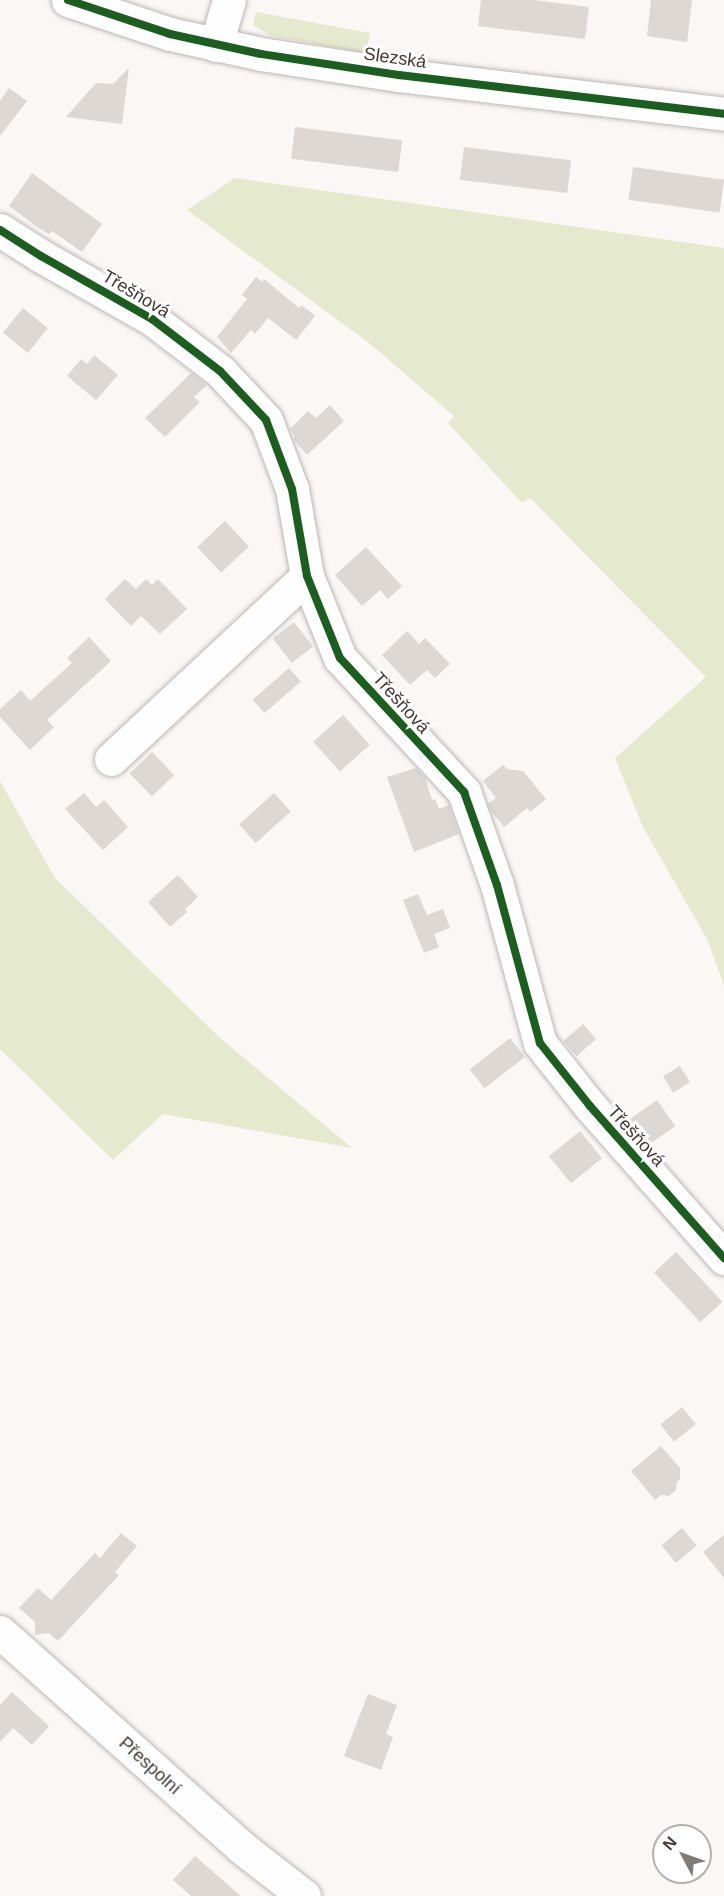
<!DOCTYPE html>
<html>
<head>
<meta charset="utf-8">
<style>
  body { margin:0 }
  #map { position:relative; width:724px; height:1896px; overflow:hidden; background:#faf7f5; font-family:Helvetica,sans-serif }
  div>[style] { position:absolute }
  .green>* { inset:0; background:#e5e9cd }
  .building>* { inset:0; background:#ddd8d3; transform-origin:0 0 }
  .roads { filter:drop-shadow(0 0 2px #bdb7b3) drop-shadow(0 0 2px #bdb7b3) }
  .minor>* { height:33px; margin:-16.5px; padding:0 16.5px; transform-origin:16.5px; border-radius:16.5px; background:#fefefe }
  .cycleway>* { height:8px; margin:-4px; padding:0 4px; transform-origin:4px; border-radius:4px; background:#1b5e20 }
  span { translate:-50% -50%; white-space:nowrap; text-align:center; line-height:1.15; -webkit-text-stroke:6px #fff; paint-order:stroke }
  .street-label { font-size:18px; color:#433931 }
  .north { position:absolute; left:652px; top:1824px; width:60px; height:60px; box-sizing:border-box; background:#fff; border:2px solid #b4b0ad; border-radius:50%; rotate:311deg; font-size:16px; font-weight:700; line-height:24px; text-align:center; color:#433931 }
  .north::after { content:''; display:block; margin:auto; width:21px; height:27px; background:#837c76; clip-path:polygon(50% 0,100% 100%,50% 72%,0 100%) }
</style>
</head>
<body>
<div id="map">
  <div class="green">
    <div style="clip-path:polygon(256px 12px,370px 33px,366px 53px,271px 36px,253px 25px)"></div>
    <div style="clip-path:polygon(235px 178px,724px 248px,724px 985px,707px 939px,643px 827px,615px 758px,706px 677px,530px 498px,522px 503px,448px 423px,454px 416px,368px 342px,187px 210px)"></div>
    <div style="clip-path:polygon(0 781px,55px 878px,220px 1038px,352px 1148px,163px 1114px,113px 1160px,0 1049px)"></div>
  </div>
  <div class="building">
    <div style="clip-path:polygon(481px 0,534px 0,589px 7px,585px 39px,478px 26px)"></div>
    <div style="clip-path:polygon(651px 0,692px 0,687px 42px,647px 36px)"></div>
    <div style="clip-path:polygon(129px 68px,122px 124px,66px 117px,96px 83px,113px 84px)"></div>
    <div style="clip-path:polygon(9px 88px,27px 101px,0 136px,0 101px)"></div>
    <div style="left:295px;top:127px;width:108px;height:32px;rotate:7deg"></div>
    <div style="left:464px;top:147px;width:108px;height:33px;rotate:7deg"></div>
    <div style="left:633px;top:167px;width:92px;height:33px;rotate:8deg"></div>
    <div style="clip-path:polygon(32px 173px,102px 224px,82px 252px,52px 231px,49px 234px,36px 226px,9px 206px)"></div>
    <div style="clip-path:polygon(256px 277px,262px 282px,264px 279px,299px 308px,302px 305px,315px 316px,296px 340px,268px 318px,255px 334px,251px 330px,231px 353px,217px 337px,247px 299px,242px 295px)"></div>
    <div style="left:23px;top:308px;width:32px;height:32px;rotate:39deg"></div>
    <div style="clip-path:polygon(94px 355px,118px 375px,96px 400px,67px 376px,81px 359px,87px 364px)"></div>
    <div style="clip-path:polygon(191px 373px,207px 385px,194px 397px,200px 402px,165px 437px,145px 418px)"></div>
    <div style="clip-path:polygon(330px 405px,344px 421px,307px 455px,294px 440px,295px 436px,290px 429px,308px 411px,316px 418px)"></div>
    <div style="left:225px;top:521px;width:35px;height:38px;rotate:47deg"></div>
    <div style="clip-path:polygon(366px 547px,402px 586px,388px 599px,380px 590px,362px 606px,335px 575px)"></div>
    <div style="clip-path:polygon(125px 579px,136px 589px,146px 579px,152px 585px,158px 579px,187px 609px,160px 634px,141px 616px,131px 626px,105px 599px)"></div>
    <div style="left:294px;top:622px;width:31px;height:27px;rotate:52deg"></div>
    <div style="clip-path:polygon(407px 631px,419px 644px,425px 638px,450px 664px,435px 678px,427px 670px,410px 685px,382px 655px)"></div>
    <div style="clip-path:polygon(89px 637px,111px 661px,47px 720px,54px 727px,30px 750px,0 717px,0 709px,21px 690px,30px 701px,72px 663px,67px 658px)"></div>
    <div style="left:289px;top:668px;width:18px;height:48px;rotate:49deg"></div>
    <div style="left:343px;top:715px;width:40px;height:40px;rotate:48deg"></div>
    <div style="left:152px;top:752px;width:32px;height:31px;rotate:46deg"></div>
    <div style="clip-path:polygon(503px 765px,507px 769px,523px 771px,546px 799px,530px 812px,527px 808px,504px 827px,491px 811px,488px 804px,496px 798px,483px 781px)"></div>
    <div style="clip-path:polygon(416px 768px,425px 777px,432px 800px,435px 799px,439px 809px,449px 805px,459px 834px,414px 852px,387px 777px)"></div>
    <div style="clip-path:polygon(84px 793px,96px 807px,104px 800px,128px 827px,103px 850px,65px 809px)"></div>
    <div style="left:274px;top:793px;width:25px;height:47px;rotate:48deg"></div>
    <div style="clip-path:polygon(178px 875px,198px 897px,185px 909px,187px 912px,170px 927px,148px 902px)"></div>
    <div style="clip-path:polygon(418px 894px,427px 915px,443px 909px,450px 928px,434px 934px,439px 947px,424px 953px,403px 900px)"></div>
    <div style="left:583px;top:1024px;width:20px;height:26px;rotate:49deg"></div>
    <div style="left:510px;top:1038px;width:24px;height:51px;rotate:52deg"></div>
    <div style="left:680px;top:1066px;width:19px;height:20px;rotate:58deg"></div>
    <div style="left:657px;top:1100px;width:32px;height:36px;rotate:55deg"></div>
    <div style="left:580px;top:1131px;width:35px;height:40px;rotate:51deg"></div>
    <div style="left:676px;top:1252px;width:68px;height:30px;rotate:47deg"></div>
    <div style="left:682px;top:1407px;width:22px;height:28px;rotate:51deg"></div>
    <div style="clip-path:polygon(661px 1446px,680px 1468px,680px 1479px,677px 1482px,676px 1490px,669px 1496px,661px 1495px,655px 1500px,631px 1471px)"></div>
    <div style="left:682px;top:1528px;width:23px;height:27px;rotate:50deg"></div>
    <div style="clip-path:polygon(121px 1533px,137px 1546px,115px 1572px,119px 1575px,58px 1641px,49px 1633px,35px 1635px,35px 1622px,19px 1608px,38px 1588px,51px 1600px,95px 1553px,100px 1558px)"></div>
    <div style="clip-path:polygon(724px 1535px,724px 1578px,703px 1552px)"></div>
    <div style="clip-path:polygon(12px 1692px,49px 1726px,32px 1745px,13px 1728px,0 1742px,0 1705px)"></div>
    <div style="clip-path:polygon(368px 1694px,397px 1705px,386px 1734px,393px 1737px,381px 1770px,344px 1756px)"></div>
    <div style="clip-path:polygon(195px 1856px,241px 1896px,191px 1896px,173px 1880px)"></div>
  </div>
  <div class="roads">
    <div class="minor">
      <div style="left:68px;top:0;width:108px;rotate:18.4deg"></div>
      <div style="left:170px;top:34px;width:93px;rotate:12.4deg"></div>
      <div style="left:261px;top:54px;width:140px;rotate:8.7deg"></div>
      <div style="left:399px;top:75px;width:327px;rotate:6.8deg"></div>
      <div style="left:216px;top:45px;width:47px;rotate:-73.9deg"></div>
      <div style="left:0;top:230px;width:49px;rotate:32.4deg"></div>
      <div style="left:41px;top:256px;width:128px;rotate:29.6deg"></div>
      <div style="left:152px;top:319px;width:86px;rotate:37.4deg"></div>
      <div style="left:220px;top:371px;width:67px;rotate:46.8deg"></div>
      <div style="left:266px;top:420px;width:74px;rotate:69.4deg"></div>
      <div style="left:292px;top:489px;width:88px;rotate:80.2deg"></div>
      <div style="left:307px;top:576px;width:88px;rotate:68.1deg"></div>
      <div style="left:340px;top:658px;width:183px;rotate:47.2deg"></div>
      <div style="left:464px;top:792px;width:99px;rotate:70.5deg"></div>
      <div style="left:497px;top:885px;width:164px;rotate:74.8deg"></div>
      <div style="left:540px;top:1043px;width:80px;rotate:51.6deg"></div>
      <div style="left:590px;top:1106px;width:203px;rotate:48.6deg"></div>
      <div style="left:111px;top:759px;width:268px;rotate:-43deg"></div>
      <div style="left:0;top:1632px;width:323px;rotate:41.7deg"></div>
      <div style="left:241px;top:1847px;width:80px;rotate:37.9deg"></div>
    </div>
  </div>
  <div class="cycleway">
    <div style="left:68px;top:0;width:108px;rotate:18.4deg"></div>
    <div style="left:170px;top:34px;width:93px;rotate:12.4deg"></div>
    <div style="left:261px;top:54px;width:140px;rotate:8.7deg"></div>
    <div style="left:399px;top:75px;width:327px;rotate:6.8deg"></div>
    <div style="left:0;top:230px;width:49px;rotate:32.4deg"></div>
    <div style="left:41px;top:256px;width:128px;rotate:29.6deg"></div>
    <div style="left:152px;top:319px;width:86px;rotate:37.4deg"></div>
    <div style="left:220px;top:371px;width:67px;rotate:46.8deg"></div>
    <div style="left:266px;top:420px;width:74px;rotate:69.4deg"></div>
    <div style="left:292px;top:489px;width:88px;rotate:80.2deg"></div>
    <div style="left:307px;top:576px;width:88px;rotate:68.1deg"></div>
    <div style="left:340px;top:658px;width:183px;rotate:47.2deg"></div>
    <div style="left:464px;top:792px;width:99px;rotate:70.5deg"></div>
    <div style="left:497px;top:885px;width:164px;rotate:74.8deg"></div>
    <div style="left:540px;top:1043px;width:80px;rotate:51.6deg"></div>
    <div style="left:590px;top:1106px;width:203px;rotate:48.6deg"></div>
  </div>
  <div class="street-label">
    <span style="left:395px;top:58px;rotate:8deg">Slezská</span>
    <span style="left:136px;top:294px;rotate:31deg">Třešňová</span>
    <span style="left:401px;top:703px;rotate:48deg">Třešňová</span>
    <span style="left:636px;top:1136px;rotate:48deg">Třešňová</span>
    <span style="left:150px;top:1766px;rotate:42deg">Přespolní</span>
  </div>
  <div class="north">N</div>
</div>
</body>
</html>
